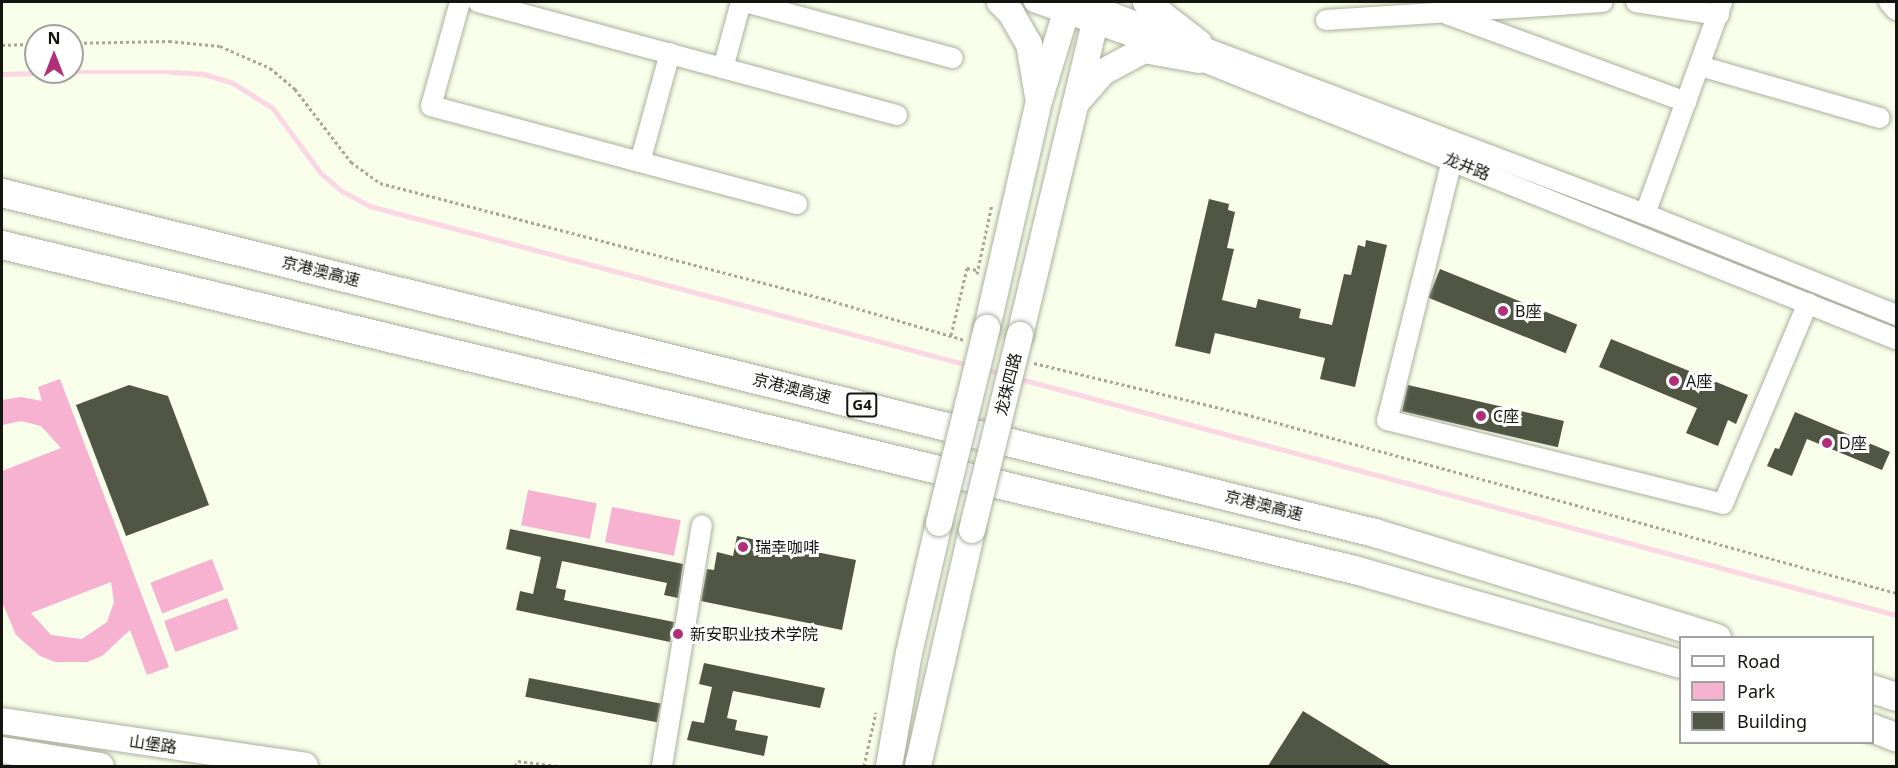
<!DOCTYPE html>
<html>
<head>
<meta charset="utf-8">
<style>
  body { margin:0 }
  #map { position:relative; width:1898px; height:768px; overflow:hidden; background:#f8feea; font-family:"Noto Sans","Noto Sans SC",sans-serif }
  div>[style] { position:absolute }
  .green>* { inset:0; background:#f7b2d2; transform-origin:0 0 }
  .stream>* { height:4.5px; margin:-2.25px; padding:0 2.25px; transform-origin:2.25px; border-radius:2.25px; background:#fbd7e6 }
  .building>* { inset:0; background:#505544; transform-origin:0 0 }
  .path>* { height:3px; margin-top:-1.5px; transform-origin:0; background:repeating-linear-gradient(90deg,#a4a899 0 3px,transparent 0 6px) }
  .roads { filter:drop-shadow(0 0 2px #aab09d) drop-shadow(0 0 2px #aab09d) }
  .minor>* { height:20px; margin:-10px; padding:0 10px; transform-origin:10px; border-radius:10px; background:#fff }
  .major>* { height:26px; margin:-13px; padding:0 13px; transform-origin:13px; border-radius:13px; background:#fff }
  .highway>* { height:28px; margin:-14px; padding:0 14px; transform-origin:14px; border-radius:14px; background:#fff }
  .bridges { filter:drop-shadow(0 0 2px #aab09d) drop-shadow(0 0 2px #aab09d) }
  .major-bridge>* { height:26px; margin:-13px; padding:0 13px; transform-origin:13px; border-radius:13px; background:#fff }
  .dots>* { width:16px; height:16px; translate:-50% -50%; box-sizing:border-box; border:3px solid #fff; border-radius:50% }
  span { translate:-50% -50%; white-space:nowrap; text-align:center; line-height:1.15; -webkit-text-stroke:6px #fff; paint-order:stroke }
  .shield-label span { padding:2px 4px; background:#fff; border:2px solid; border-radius:4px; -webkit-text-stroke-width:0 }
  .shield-label { font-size:15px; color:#13150e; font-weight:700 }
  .street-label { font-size:16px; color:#13150e }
  .poi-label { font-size:16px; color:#13150e }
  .left { translate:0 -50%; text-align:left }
  .frame { position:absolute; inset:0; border:3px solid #13150e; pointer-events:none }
  .legend { position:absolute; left:1679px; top:636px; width:195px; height:108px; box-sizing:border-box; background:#fff; border:2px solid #a1a19f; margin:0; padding:8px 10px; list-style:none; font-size:18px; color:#13150e }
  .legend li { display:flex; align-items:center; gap:12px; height:30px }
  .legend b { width:30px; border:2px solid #a1a19f }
  .north { position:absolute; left:24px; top:24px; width:60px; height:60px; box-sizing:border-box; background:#fff; border:2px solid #a1a19f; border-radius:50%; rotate:0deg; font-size:16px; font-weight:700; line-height:24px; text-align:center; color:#13150e }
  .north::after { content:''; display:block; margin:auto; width:21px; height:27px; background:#b12f79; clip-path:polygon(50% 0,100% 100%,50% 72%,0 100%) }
</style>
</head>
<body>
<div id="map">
  <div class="green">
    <div style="clip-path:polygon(evenodd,60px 379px,169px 667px,147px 675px,130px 630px,102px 656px,87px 662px,55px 662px,40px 656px,16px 635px,2px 602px,2px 471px,61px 448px,41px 426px,21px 421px,2px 425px,2px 400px,21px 397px,42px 401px,38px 387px,60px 379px,111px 582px,114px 602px,107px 622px,82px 639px,51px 635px,31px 613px,111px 582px)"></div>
    <div style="left:528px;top:490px;width:70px;height:36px;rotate:11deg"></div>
    <div style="left:612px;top:507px;width:70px;height:36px;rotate:11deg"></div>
    <div style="left:212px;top:559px;width:33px;height:66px;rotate:69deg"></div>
    <div style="left:227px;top:598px;width:33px;height:67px;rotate:70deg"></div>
  </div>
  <div class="stream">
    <div style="left:72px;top:72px;width:99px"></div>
    <div style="left:171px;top:72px;width:33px;rotate:3deg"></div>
    <div style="left:204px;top:74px;width:30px;rotate:17deg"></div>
    <div style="left:233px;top:83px;width:47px;rotate:32deg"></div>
    <div style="left:273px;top:108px;width:81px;rotate:53.6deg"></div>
    <div style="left:321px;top:173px;width:28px;rotate:41deg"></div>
    <div style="left:342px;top:191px;width:32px;rotate:28deg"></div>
    <div style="left:370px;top:206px;width:619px;rotate:14.89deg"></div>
    <div style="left:2px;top:74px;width:67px;rotate:-1.7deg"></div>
    <div style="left:985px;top:369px;width:19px;rotate:16deg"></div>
    <div style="left:1017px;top:378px;width:910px;rotate:15.09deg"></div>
  </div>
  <div class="building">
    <div style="clip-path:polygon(1209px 199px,1229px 204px,1228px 210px,1235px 212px,1227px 248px,1234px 249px,1222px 300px,1256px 308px,1258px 299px,1301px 309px,1299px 318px,1332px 325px,1344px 274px,1351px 275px,1358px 245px,1365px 247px,1366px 240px,1387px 245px,1355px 387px,1320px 379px,1325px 358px,1215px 333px,1210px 354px,1175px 346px)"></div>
    <div style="left:1440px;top:269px;width:148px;height:31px;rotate:22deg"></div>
    <div style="clip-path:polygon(1611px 339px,1748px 395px,1736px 424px,1728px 420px,1718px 446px,1686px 433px,1697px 408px,1599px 367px)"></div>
    <div style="clip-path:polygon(129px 385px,168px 396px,209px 505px,126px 536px,76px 405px)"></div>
    <div style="left:1408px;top:385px;width:160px;height:27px;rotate:13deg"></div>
    <div style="clip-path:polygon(1795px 412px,1890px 452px,1882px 470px,1807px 439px,1792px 476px,1767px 466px,1775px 448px,1779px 449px)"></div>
    <div style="clip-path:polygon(510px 529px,683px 564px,678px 598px,664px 595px,667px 583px,562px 561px,556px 588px,566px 590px,564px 600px,674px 622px,670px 642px,516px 610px,520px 591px,533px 594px,541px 557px,506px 549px)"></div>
    <div style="clip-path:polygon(737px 536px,856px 560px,842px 630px,701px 601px,707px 569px,714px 570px,717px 552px,733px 556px)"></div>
    <div style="clip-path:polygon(704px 663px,825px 688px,820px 708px,733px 691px,727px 718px,737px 720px,735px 730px,768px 736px,764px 756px,687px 740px,692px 721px,704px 723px,712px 687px,699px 684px)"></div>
    <div style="left:529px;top:678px;width:134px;height:19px;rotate:11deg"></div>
    <div style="clip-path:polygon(1303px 711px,1392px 766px,1268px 766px)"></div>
  </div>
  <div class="path">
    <div style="left:72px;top:43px;width:97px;rotate:-1.2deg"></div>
    <div style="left:169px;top:41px;width:51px;rotate:5.6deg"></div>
    <div style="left:220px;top:46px;width:55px;rotate:23.7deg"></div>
    <div style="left:270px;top:68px;width:33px;rotate:40deg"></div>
    <div style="left:295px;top:89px;width:92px;rotate:52.5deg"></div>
    <div style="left:351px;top:162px;width:36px;rotate:36deg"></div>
    <div style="left:380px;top:183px;width:457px;rotate:14.6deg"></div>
    <div style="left:822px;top:298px;width:149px;rotate:16.4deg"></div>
    <div style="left:2px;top:45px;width:34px;rotate:-2deg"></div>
    <div style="left:977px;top:274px;width:72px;rotate:-77.9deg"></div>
    <div style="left:951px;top:335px;width:69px;rotate:-76.6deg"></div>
    <div style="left:967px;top:268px;width:10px;rotate:11deg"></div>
    <div style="left:1034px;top:363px;width:217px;rotate:13.6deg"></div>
    <div style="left:1245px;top:414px;width:675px;rotate:15.37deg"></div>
    <div style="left:515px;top:766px;width:6px;rotate:-59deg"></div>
    <div style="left:518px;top:761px;width:40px;rotate:7.1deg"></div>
    <div style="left:864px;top:766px;width:55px;rotate:-77.5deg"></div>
  </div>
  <div class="roads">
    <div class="minor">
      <div style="left:460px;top:2px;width:108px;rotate:105.6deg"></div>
      <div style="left:431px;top:106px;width:379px;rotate:15deg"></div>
      <div style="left:478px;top:2px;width:434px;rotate:15.1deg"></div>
      <div style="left:745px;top:2px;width:215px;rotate:15.1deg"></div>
      <div style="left:1034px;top:2px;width:175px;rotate:19.4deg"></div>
      <div style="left:1199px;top:60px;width:751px;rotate:21.82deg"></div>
      <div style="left:1084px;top:2px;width:600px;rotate:20.7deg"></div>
      <div style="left:1645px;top:214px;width:271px;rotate:21.9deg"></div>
      <div style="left:1636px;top:2px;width:84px;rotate:8.9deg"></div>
      <div style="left:1889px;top:2px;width:11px;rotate:49deg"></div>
      <div style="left:1447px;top:14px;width:255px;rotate:20.2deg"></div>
      <div style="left:1326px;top:20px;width:277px;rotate:-3.7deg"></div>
      <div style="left:1700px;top:66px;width:187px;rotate:16.1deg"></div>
      <div style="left:723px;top:68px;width:68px;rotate:-74.7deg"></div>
      <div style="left:1452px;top:160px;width:268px;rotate:104deg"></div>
      <div style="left:1387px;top:420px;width:346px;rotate:14deg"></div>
      <div style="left:1723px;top:504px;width:218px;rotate:-67.1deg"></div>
      <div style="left:640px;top:162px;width:113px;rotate:-74.6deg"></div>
      <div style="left:1645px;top:214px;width:226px;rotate:-70deg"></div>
      <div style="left:662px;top:766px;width:244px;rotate:-80.6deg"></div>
    </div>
    <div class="major">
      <div style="left:1000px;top:2px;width:16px;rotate:45deg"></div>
      <div style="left:1011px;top:13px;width:36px;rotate:60deg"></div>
      <div style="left:1029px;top:44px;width:53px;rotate:80.2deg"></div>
      <div style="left:1146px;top:2px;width:67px;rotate:37.7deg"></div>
      <div style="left:1076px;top:103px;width:41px;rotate:-48.9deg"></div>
      <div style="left:1103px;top:72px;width:47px;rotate:-28.2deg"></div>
      <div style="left:1144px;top:50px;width:56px;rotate:10.3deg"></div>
      <div style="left:987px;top:328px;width:233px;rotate:-77.1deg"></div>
      <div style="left:1039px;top:101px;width:103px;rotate:-73.1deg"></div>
      <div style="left:1020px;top:335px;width:342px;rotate:-76.5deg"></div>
      <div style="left:2px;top:721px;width:306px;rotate:8.4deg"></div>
      <div style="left:2px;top:750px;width:100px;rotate:9.2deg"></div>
      <div style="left:889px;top:766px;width:115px;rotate:-80deg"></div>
      <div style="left:909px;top:653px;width:133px;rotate:-77deg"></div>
      <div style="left:918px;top:766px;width:242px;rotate:-77.1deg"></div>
    </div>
    <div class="highway">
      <div style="left:2px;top:193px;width:1414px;rotate:13.91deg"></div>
      <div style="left:1375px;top:533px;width:358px;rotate:17.1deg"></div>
      <div style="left:2px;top:245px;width:1391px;rotate:13.51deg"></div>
      <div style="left:1355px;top:570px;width:338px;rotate:16.1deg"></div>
      <div style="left:1872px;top:689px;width:25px;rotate:18deg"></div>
      <div style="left:1872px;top:728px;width:26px;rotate:21deg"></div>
    </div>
  </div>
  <div class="bridges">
    <div class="major-bridge">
      <div style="left:939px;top:523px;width:201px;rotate:-76.2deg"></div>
      <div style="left:972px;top:530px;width:201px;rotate:-76.2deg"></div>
    </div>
  </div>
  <div class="dots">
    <div style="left:1503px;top:311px;background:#b12f79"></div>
    <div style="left:1674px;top:381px;background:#b12f79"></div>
    <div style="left:1481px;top:416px;background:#b12f79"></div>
    <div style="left:1827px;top:443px;background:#b12f79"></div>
    <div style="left:743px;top:547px;background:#b12f79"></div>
    <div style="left:678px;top:634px;background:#b12f79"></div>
  </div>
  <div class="shield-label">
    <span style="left:862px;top:405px">G4</span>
  </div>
  <div class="street-label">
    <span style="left:1467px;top:166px;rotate:22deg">龙井路</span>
    <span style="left:321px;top:271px;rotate:14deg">京港澳高速</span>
    <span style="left:1008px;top:384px;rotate:-76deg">龙珠四路</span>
    <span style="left:792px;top:388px;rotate:14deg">京港澳高速</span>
    <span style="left:1264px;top:505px;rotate:14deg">京港澳高速</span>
    <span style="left:153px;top:744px;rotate:8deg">山堡路</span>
  </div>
  <div class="poi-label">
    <span class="left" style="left:1515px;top:311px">B座</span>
    <span class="left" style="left:1686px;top:381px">A座</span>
    <span class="left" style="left:1493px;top:416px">C座</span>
    <span class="left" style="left:1839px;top:443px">D座</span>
    <span class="left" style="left:755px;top:547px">瑞幸咖啡</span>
    <span class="left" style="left:690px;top:634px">新安职业技术学院</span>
  </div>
  <div class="frame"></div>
  <ul class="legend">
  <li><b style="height:8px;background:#fff"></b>Road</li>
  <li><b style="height:16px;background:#f7b2d2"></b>Park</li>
  <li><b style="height:16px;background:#505544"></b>Building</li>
  </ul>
  <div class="north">N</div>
</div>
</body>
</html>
